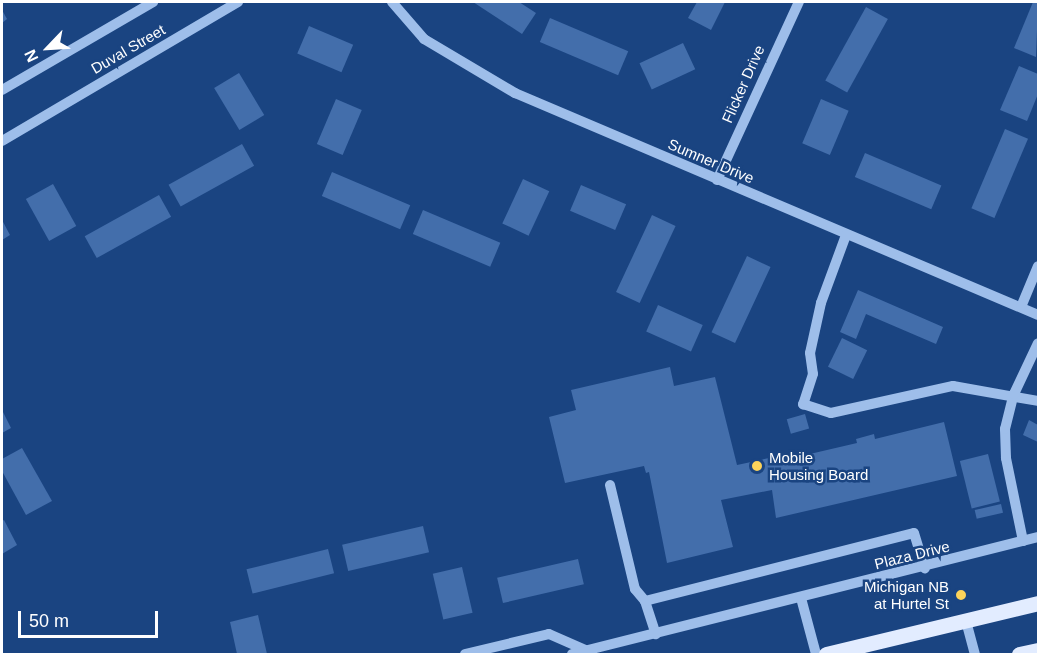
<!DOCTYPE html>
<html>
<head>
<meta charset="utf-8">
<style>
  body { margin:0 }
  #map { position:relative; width:1040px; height:656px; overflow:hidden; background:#1a4481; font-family:Arial,sans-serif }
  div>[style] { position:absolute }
  .building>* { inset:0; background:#436eab; transform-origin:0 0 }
  .minor>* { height:10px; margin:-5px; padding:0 5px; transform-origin:5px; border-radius:5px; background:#9ebeea }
  .major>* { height:15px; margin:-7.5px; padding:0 7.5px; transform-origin:7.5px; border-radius:7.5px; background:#e2ecff }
  .dots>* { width:16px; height:16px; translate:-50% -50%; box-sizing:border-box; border:3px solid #1a4481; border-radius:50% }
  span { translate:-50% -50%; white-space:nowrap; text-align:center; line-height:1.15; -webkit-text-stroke:5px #1a4481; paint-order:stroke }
  .street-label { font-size:15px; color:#fff }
  .poi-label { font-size:15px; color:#fff }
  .left { translate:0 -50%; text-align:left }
  .right { translate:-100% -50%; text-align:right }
  .frame { position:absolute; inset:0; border:3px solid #fff; pointer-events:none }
  .north { position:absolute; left:18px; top:18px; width:60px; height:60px; -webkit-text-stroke:4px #1a4481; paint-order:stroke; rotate:245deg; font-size:16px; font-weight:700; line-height:24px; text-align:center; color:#fff }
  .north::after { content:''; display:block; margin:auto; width:21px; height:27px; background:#fff; clip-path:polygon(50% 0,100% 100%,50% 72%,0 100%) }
  .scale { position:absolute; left:18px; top:611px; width:140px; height:27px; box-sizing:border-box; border:3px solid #fff; border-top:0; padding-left:8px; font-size:18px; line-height:21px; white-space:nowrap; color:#fff; -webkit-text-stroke:4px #1a4481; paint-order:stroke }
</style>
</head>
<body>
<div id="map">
  <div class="building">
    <div style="clip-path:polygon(473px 2px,519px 2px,536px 13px,522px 34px)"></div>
    <div style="clip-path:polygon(697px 2px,725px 2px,711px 30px,688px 18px)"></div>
    <div style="clip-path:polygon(1033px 2px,1038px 2px,1036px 57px,1014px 48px)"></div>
    <div style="left:866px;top:7px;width:25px;height:84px;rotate:29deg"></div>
    <div style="clip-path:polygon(2px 10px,7px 19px,2px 23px)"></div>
    <div style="left:550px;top:18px;width:85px;height:26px;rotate:23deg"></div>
    <div style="left:309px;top:26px;width:48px;height:30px;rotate:23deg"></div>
    <div style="left:683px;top:43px;width:29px;height:48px;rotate:65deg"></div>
    <div style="clip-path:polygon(1019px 66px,1038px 74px,1038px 94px,1027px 121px,1000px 110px)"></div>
    <div style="left:239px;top:73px;width:49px;height:29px;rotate:59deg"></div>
    <div style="left:336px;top:99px;width:28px;height:49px;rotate:23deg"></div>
    <div style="left:821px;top:99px;width:30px;height:48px;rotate:23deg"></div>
    <div style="left:1005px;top:129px;width:25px;height:86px;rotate:23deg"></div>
    <div style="left:242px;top:144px;width:25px;height:84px;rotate:61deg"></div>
    <div style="left:865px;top:153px;width:83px;height:26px;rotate:23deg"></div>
    <div style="left:332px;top:172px;width:85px;height:26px;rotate:23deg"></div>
    <div style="left:523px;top:179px;width:29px;height:49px;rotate:25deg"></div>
    <div style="left:53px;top:184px;width:48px;height:31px;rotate:61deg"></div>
    <div style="left:581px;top:185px;width:49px;height:28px;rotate:23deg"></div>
    <div style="left:159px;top:195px;width:25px;height:85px;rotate:61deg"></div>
    <div style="left:423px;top:210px;width:84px;height:26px;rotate:23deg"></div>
    <div style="left:652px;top:215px;width:26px;height:85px;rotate:25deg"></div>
    <div style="clip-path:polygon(2px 220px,10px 235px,2px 240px)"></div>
    <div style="left:747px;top:256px;width:26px;height:84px;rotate:25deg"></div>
    <div style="clip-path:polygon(858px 290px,943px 327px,936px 344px,866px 314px,856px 339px,840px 332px)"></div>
    <div style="left:658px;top:305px;width:49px;height:29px;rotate:24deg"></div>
    <div style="left:842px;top:338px;width:28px;height:32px;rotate:26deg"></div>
    <div style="clip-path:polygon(670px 367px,674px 386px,715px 377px,737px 465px,783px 455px,784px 460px,857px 443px,856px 439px,874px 434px,875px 439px,944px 422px,957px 476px,776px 518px,772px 490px,721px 500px,733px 547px,667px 563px,649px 472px,646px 473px,644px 466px,565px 483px,549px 417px,576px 410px,571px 390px)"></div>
    <div style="clip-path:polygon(2px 410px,11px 428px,2px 433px)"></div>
    <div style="left:805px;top:414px;width:15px;height:19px;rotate:74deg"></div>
    <div style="clip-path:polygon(1029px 420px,1038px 425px,1038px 442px,1023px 435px)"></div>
    <div style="clip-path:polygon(22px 448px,52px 501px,26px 515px,2px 471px,2px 459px)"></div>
    <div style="left:988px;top:454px;width:49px;height:29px;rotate:76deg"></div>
    <div style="left:1001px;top:504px;width:9px;height:27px;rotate:77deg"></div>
    <div style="clip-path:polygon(4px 520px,17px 545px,2px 554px,2px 521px)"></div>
    <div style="left:423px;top:526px;width:27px;height:83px;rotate:77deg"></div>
    <div style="left:328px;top:549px;width:25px;height:84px;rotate:76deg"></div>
    <div style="left:578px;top:559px;width:26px;height:83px;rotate:77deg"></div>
    <div style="left:462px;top:567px;width:47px;height:30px;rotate:77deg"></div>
    <div style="clip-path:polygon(258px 615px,267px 654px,237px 654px,230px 622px)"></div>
  </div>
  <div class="minor">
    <div style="left:392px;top:2px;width:49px;rotate:49.1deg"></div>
    <div style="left:424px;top:39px;width:106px;rotate:30.7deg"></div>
    <div style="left:515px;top:93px;width:568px;rotate:23deg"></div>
    <div style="left:2px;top:90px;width:175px;rotate:-30.2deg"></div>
    <div style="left:2px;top:141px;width:274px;rotate:-30.5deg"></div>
    <div style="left:717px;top:180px;width:196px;rotate:-65.3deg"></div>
    <div style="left:846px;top:235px;width:72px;rotate:110.2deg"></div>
    <div style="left:821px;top:303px;width:51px;rotate:102.4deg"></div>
    <div style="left:810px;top:353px;width:21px;rotate:82deg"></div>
    <div style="left:813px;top:374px;width:32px;rotate:108deg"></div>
    <div style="left:803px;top:404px;width:29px;rotate:18deg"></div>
    <div style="left:831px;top:413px;width:125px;rotate:-12.5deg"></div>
    <div style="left:953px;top:386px;width:86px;rotate:10deg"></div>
    <div style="left:1021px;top:307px;width:44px;rotate:-67.5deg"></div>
    <div style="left:610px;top:485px;width:107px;rotate:76.5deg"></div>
    <div style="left:635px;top:589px;width:16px;rotate:50deg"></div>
    <div style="left:645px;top:601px;width:35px;rotate:72deg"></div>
    <div style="left:1023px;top:541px;width:85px;rotate:-101.6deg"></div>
    <div style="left:1006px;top:458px;width:29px;rotate:-92deg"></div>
    <div style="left:1005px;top:429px;width:36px;rotate:-76deg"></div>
    <div style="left:1014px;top:394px;width:56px;rotate:-64.8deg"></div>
    <div style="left:801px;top:598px;width:58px;rotate:75deg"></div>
    <div style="left:645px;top:601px;width:277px;rotate:-14.2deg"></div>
    <div style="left:914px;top:533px;width:37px;rotate:73deg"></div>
    <div style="left:966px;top:621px;width:34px;rotate:75deg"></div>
    <div style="left:465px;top:654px;width:86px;rotate:-13.4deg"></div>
    <div style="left:549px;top:634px;width:43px;rotate:23.6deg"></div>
    <div style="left:572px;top:654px;width:480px;rotate:-14.1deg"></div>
  </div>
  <div class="major">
    <div style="left:826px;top:654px;width:218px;rotate:-13.5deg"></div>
    <div style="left:1019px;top:654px;width:19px;rotate:-12deg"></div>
  </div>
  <div class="dots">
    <div style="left:757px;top:466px;background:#fcd35a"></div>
    <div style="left:961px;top:595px;background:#fcd35a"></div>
  </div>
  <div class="street-label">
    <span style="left:128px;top:49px;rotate:-30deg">Duval Street</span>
    <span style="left:743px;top:84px;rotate:-66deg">Flicker Drive</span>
    <span style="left:711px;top:161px;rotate:23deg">Sumner Drive</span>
    <span style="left:912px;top:555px;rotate:-14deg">Plaza Drive</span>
  </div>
  <div class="poi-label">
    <span class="left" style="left:769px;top:466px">Mobile<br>Housing Board</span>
    <span class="right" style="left:949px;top:595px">Michigan NB<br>at Hurtel St</span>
  </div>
  <div class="frame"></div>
  <div class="north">N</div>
  <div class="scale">50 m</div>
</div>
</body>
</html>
